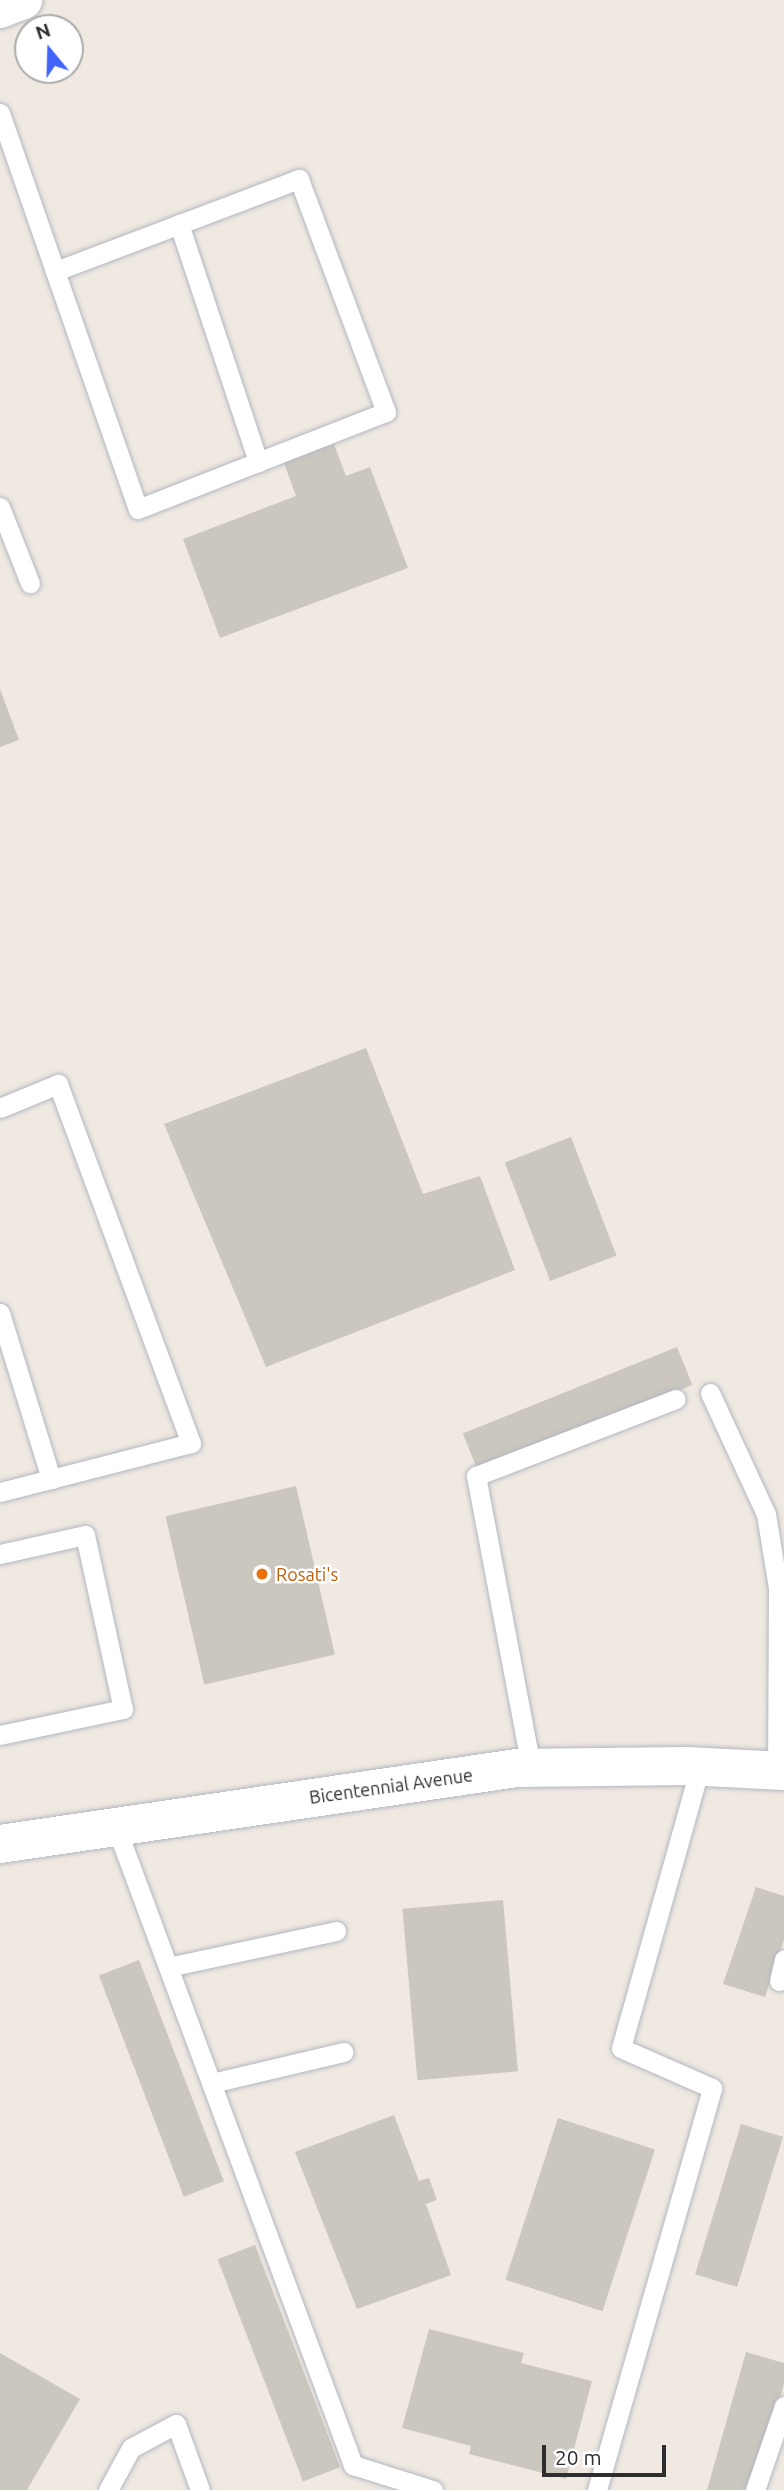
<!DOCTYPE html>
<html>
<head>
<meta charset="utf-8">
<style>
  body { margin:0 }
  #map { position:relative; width:784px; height:2490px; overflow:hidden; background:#efe9e1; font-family:Ubuntu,sans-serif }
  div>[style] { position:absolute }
  .building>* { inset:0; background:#cbc7bf; transform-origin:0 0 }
  .roads { filter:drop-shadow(0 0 2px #b4b7c1) drop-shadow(0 0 2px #b4b7c1) }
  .service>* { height:19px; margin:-9.5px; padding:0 9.5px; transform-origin:9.5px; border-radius:9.5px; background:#fff }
  .minor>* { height:38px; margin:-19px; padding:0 19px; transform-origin:19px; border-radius:19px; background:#fff }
  .tertiary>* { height:38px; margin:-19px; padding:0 19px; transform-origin:19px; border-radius:19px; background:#fff }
  .dots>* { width:19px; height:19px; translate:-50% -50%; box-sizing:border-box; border:4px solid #fff; border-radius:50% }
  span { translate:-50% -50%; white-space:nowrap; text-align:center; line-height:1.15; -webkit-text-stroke:5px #fff; paint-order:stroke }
  .food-label { font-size:18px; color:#c56008 }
  .left { translate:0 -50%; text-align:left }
  .street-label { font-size:18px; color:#2e2e2e }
  .north { position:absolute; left:14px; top:14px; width:70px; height:70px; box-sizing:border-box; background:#fff; border:2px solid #ababab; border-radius:50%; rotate:341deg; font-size:19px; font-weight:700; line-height:28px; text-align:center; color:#2e2e2e }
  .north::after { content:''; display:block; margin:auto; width:24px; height:32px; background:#4264fb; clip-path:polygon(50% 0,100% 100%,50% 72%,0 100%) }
  .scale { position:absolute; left:542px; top:2445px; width:124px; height:32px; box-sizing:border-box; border:4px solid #2e2e2e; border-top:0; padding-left:9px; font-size:21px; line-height:24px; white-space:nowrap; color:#2e2e2e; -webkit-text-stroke:5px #fff; paint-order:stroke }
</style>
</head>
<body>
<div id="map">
  <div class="building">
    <div style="clip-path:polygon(334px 444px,346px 476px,370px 467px,408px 568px,220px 638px,183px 539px,296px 496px,284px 463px)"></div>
    <div style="clip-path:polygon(0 689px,19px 740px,0 747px)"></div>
    <div style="clip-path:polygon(366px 1048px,423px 1194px,480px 1176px,515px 1270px,266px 1367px,164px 1124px)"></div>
    <div style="left:571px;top:1137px;width:127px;height:71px;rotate:69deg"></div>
    <div style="left:677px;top:1347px;width:41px;height:231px;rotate:68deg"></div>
    <div style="left:296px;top:1486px;width:173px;height:134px;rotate:77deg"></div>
    <div style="clip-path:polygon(756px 1887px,784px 1896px,784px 1940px,765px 1997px,723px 1984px)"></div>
    <div style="left:503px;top:1900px;width:172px;height:101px;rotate:85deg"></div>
    <div style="left:139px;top:1960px;width:237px;height:43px;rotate:69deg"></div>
    <div style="clip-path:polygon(394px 2115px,419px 2181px,429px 2178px,437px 2200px,426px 2204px,451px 2275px,357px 2309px,295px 2152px)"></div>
    <div style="left:558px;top:2118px;width:102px;height:170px;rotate:18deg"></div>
    <div style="left:741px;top:2124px;width:44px;height:157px;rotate:17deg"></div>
    <div style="left:255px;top:2245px;width:238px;height:40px;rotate:69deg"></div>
    <div style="clip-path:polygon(429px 2329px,524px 2353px,521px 2363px,592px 2381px,566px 2479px,469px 2454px,471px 2446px,402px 2428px)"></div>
    <div style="clip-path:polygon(746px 2352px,784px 2363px,784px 2384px,755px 2490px,707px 2490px)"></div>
    <div style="clip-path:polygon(0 2353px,80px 2399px,27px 2490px,0 2490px)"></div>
  </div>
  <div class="roads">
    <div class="service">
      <div style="left:0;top:113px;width:167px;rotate:70.8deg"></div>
      <div style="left:55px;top:271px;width:252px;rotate:70.8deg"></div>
      <div style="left:138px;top:509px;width:266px;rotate:-21.4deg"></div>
      <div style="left:386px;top:412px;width:249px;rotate:-110.5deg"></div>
      <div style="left:299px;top:179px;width:261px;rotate:159.3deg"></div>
      <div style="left:179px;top:224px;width:251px;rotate:71.6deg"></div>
      <div style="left:0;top:507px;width:82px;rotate:68.5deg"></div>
      <div style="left:0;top:1108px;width:63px;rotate:-22.5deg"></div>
      <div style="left:58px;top:1084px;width:383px;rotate:69.7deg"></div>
      <div style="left:191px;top:1443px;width:197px;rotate:165.6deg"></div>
      <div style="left:0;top:1313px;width:174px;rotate:72.9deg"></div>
      <div style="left:710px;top:1393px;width:133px;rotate:65.2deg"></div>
      <div style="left:766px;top:1514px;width:75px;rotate:80.8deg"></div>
      <div style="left:778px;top:1588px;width:182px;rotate:90.3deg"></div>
      <div style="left:0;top:1554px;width:87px;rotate:-12.6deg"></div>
      <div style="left:85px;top:1535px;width:178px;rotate:77.7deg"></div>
      <div style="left:123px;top:1709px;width:126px;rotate:168.1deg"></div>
      <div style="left:531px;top:1767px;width:296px;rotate:-100.7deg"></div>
      <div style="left:476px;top:1476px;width:214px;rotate:-21.1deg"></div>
      <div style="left:116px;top:1827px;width:681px;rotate:69.62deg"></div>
      <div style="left:353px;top:2465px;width:84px;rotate:17.4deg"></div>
      <div style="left:168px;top:1967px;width:172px;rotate:-12.1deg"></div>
      <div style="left:779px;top:1981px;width:22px;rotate:-77deg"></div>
      <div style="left:212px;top:2083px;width:135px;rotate:-13.3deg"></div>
      <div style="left:108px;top:2490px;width:48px;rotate:-61.3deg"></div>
      <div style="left:131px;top:2448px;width:51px;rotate:-28.1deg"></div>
      <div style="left:176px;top:2424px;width:70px;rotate:70deg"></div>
      <div style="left:597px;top:2490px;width:418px;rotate:-74deg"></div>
      <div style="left:712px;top:2088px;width:99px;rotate:-156.3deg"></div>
      <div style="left:621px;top:2048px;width:292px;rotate:-74.3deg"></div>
      <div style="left:755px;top:2490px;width:89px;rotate:-71deg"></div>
    </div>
    <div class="minor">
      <div style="left:0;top:1844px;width:523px;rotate:-8.36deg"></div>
      <div style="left:517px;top:1768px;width:169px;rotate:-0.7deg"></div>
      <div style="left:686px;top:1766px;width:98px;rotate:2.9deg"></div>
    </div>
    <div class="tertiary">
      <div style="left:0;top:9px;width:25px;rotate:-21deg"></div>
    </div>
  </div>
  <div class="dots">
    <div style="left:262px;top:1574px;background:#e8710a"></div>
  </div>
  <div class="food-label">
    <span class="left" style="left:276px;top:1574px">Rosati's</span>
  </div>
  <div class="street-label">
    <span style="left:391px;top:1786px;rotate:-8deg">Bicentennial Avenue</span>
  </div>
  <div class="north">N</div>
  <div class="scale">20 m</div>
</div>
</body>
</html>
